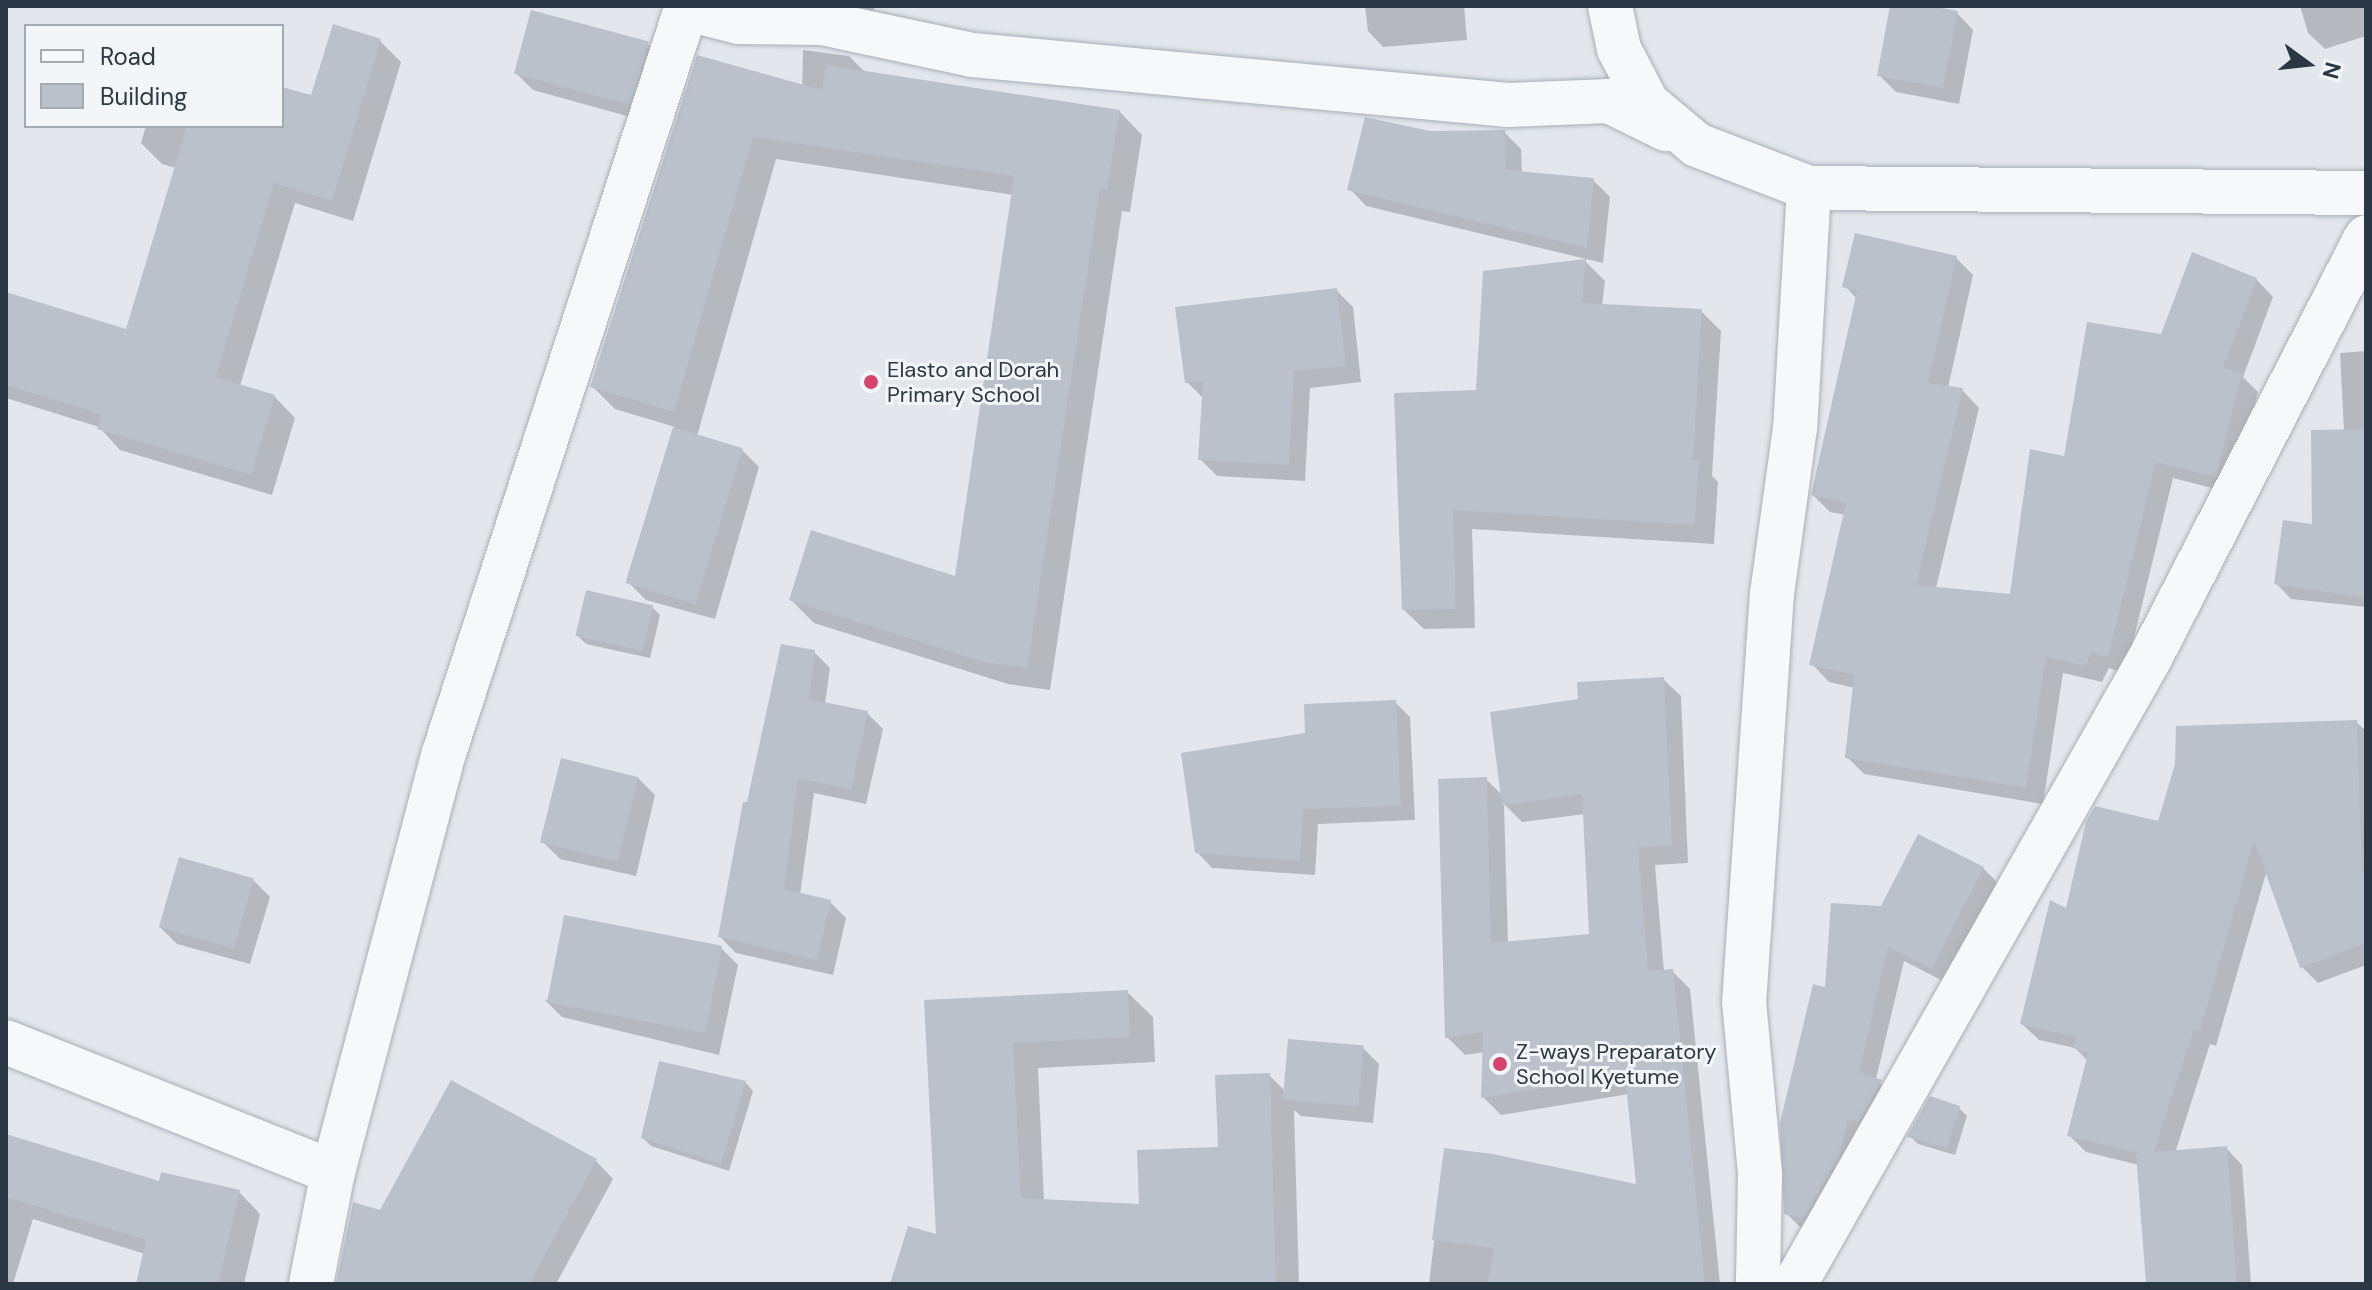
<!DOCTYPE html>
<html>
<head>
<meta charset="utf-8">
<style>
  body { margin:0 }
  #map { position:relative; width:2372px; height:1290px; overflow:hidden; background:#e3e7ec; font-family:"DM Sans",sans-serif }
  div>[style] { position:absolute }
  .shadow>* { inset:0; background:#0003 }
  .building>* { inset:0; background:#bac1ca; transform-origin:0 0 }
  .roads { filter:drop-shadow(0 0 2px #a8afb7) drop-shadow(0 0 2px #a8afb7) }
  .street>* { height:44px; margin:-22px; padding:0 22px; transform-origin:22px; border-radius:22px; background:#f6f8fa }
  .dots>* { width:22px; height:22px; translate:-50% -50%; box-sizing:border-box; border:4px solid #f3f6f9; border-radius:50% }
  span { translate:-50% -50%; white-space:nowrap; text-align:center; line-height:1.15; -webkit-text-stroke:6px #f3f6f9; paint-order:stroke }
  .poi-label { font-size:22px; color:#2a3745 }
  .left { translate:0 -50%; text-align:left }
  .frame { position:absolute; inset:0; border:8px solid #2a3745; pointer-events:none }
  .legend { position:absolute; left:24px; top:24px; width:260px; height:104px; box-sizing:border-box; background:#f3f6f9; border:2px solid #a3aab1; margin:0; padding:10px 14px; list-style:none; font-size:24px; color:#2a3745 }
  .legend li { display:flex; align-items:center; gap:16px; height:40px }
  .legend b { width:40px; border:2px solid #a3aab1 }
  .north { position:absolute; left:2268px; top:24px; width:80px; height:80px; -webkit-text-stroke:6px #f3f6f9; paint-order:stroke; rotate:105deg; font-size:22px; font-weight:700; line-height:32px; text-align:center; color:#2a3745 }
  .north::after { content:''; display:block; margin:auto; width:28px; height:36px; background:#2a3745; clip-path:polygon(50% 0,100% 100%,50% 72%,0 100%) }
</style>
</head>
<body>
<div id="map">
  <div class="shadow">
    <div style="clip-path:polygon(814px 6px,874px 6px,873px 25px)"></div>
    <div style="clip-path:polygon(1365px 6px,1464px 6px,1467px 40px,1383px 47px,1368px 31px)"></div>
    <div style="clip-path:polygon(1892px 6px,1920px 6px,1957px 13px,1973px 30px,1959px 104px,1896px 92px,1879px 75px)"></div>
    <div style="clip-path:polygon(2300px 6px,2366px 6px,2366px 36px,2325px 49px,2308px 33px)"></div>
    <div style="clip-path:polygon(380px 41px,401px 62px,353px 221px,295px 203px,240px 386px,274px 396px,295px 418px,272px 495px,120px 450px,99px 427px,6px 398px,6px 294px,128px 332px,176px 168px,162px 164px,141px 143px,146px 126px,282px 126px,282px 89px,312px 98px)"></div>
    <div style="clip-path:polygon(648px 44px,665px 60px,645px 121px,533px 90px,516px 73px)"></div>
    <div style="clip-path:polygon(803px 50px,849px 56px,866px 73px,1119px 111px,1142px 135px,1130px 212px,1122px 211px,1050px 690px,1008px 684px,814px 623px,791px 600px,957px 578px,1014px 195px,776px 159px,697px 436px,742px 450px,759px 467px,715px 619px,646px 600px,629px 583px,675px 427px,615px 409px,592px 386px,699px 58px,802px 87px)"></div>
    <div style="clip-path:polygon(1504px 132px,1521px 149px,1522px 173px,1593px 180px,1610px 197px,1603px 263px,1366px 206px,1350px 189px,1430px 133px)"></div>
    <div style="clip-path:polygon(1956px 258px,1973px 275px,1948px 388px,1962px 390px,1979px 408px,1936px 588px,2012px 596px,2066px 459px,2162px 337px,2256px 279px,2273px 297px,2243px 377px,2258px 392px,2232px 493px,2173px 478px,2125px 674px,2109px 668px,2102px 682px,2063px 673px,2043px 804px,1864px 774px,1847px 757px,1855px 688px,1829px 682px,1812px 664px,1846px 515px,1830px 512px,1813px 495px,1857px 299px,1845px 286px)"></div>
    <div style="clip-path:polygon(1585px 261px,1605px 281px,1602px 306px,1701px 311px,1721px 331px,1712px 476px,1718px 482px,1714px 544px,1472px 529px,1475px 628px,1424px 629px,1404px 610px,1478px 392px)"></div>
    <div style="clip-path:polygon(1336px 290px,1353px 307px,1361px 382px,1310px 388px,1305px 481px,1217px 476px,1200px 459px,1204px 399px,1187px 382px)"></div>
    <div style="clip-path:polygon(2366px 351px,2366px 607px,2291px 599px,2276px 583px,2314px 526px,2344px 431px,2340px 353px)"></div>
    <div style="clip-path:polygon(652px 607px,660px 615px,650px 658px,586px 644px,578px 636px)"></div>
    <div style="clip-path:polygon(814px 652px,830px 668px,825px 704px,867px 713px,883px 729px,866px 804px,814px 793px,800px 895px,830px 902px,846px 918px,833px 975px,736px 953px,720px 937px,748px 804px)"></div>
    <div style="clip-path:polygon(evenodd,1663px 679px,1681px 696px,1688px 863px,1655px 865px,1664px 972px,1672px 971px,1690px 989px,1720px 1284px,1429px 1284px,1445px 1150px,1638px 1187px,1629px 1094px,1501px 1115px,1483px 1097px,1485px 1052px,1465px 1055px,1447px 1037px,1486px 779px,1503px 796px,1580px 701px,1663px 679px,1504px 804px,1522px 822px,1585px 814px,1591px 936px,1508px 943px,1504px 804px)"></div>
    <div style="clip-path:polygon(1395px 702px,1410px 717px,1415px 820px,1318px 824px,1315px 875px,1212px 868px,1197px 852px,1307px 734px)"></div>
    <div style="clip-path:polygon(2356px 722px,2366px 731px,2366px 965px,2318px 983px,2301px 966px,2267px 870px,2216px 1046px,2210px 1044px,2175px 1153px,2226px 1148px,2242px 1165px,2251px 1284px,2148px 1284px,2139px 1165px,2086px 1152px,2070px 1136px,2088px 1061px,2075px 1048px,2039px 1040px,2022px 1024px,2067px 911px,2160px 823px)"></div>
    <div style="clip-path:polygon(638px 778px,655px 795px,636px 876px,560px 859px,543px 842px)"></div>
    <div style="clip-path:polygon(1983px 868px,1999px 884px,1949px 984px,1904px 961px,1876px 1079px,1897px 1098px,1803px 1230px,1786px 1213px,1827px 989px,1882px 908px)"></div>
    <div style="clip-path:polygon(253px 880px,270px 897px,250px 964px,177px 944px,160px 927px)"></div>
    <div style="clip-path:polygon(721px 948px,738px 965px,719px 1055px,562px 1017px,545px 1000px)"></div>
    <div style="clip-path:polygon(1127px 992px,1153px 1017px,1155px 1062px,1038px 1068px,1044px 1201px,1141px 1206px,1220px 1149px,1269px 1075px,1285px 1091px,1363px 1048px,1379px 1064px,1373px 1123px,1301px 1116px,1294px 1110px,1299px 1284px,894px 1284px,938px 1237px,926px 1002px)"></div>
    <div style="clip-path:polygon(745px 1082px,753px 1091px,729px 1171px,651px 1146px,643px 1138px)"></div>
    <div style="clip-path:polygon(1959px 1108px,1967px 1116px,1955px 1155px,1918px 1144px,1910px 1136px)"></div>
    <div style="clip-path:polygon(6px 1136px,160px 1183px,239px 1192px,260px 1214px,244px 1284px,138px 1284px,145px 1254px,33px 1219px,13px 1284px,6px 1284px)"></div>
    <div style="clip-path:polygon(596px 1161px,613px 1179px,556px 1284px,339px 1284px,381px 1213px)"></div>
  </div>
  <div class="building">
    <div style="clip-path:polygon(1890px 6px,1931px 6px,1958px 11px,1943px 88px,1877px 76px)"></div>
    <div style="left:531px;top:10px;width:122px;height:66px;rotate:15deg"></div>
    <div style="clip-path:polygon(333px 24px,381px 39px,332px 201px,274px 183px,216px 377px,275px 395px,251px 475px,97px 429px,101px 414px,6px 385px,6px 292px,126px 329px,187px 126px,282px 126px,282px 87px,311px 95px)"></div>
    <div style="clip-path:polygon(697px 55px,822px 90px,826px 65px,1120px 110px,1107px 190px,1100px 189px,1027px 668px,983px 662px,789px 600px,811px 530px,955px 576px,1014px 176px,753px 137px,674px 412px,590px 387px)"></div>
    <div style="clip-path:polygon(1365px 117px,1430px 131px,1505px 130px,1506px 170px,1594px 178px,1587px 248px,1347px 190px)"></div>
    <div style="clip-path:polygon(1855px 233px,1957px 256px,1928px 383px,1963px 388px,1916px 585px,2010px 594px,2030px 449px,2064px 456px,2087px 322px,2161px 334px,2192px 252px,2257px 278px,2223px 368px,2242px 373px,2217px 473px,2215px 477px,2156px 462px,2108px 658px,2092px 652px,2085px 666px,2046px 657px,2026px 788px,1845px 758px,1854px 675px,1809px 665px,1846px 503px,1811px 495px,1857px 291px,1842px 287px)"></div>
    <div style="clip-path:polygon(1586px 259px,1582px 303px,1702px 309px,1693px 460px,1699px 460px,1695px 525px,1453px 510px,1456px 609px,1402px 610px,1394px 393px,1476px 390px,1483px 271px)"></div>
    <div style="clip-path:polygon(1337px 288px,1346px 366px,1294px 371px,1289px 465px,1198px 460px,1203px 381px,1185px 383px,1175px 307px)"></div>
    <div style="left:673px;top:427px;width:73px;height:163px;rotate:17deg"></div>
    <div style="clip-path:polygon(2366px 429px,2366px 598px,2274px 584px,2283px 520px,2312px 524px,2311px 430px)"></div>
    <div style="left:586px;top:590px;width:69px;height:47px;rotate:13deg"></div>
    <div style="clip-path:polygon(781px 644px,815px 650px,809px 699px,868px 711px,851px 790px,798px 778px,784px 889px,831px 900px,817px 960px,718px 937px,743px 802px,747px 802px)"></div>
    <div style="clip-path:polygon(1664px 677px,1672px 846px,1638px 847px,1648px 971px,1673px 969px,1705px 1284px,1488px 1284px,1494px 1248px,1432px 1240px,1444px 1148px,1493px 1154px,1636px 1184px,1625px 1075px,1481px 1098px,1483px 1032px,1445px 1038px,1438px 779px,1487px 777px,1491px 943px,1589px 934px,1582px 794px,1502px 806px,1490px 712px,1578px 699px,1577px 682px)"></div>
    <div style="clip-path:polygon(1396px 700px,1401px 806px,1303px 809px,1300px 861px,1195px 853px,1181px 753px,1305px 733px,1304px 704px)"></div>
    <div style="clip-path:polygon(2357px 720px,2362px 873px,2366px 872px,2366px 943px,2300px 968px,2254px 841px,2200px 1031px,2194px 1029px,2154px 1152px,2227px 1146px,2237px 1284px,2146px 1284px,2136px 1154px,2139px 1153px,2067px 1136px,2088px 1053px,2073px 1048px,2076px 1037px,2020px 1024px,2050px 900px,2066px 908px,2086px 822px,2095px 806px,2158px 821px,2175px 764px,2176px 726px)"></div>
    <div style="left:561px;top:758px;width:80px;height:87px;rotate:14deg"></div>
    <div style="clip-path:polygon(1918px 834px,1984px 867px,1932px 969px,1888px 947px,1859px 1072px,1882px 1080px,1858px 1122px,1848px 1119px,1839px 1156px,1804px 1218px,1784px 1214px,1780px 1123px,1813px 984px,1825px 987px,1831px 903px,1881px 906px)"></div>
    <div style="left:179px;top:857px;width:78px;height:73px;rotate:16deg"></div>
    <div style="left:564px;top:915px;width:161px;height:89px;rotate:11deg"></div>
    <div style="clip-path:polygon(1128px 990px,1130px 1037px,1013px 1043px,1021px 1198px,1139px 1204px,1137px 1150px,1218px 1147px,1215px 1075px,1270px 1073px,1276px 1284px,890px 1284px,908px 1226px,936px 1234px,924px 1000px)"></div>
    <div style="left:1288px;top:1039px;width:76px;height:61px;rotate:5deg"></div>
    <div style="clip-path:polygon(659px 1061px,746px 1081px,721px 1164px,641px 1138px)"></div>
    <div style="clip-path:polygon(451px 1080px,597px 1159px,529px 1284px,336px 1284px,353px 1202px,380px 1210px)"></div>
    <div style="clip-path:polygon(1930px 1096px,1960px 1106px,1947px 1148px,1907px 1137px)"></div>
    <div style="clip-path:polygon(6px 1134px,159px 1181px,161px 1172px,240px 1190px,218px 1284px,136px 1284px,146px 1240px,6px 1197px)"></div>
  </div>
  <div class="roads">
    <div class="street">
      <div style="left:1610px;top:6px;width:44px;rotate:78.2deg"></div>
      <div style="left:1619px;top:49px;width:61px;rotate:62.6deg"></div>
      <div style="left:1647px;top:103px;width:65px;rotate:40deg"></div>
      <div style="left:1697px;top:145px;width:120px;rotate:21deg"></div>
      <div style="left:1809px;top:188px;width:240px;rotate:93.3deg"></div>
      <div style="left:1795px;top:428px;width:167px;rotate:97.9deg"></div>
      <div style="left:1772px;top:593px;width:409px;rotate:93.9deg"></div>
      <div style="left:1744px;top:1001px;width:175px;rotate:84.7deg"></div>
      <div style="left:1760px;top:1175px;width:109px;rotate:91.1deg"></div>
      <div style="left:687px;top:9px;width:54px;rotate:14deg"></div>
      <div style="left:739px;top:22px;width:83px;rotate:0.7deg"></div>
      <div style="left:822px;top:23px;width:154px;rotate:12deg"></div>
      <div style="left:973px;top:55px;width:537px;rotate:5.34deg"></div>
      <div style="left:1508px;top:105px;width:101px;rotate:-2.3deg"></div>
      <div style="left:1609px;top:101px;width:64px;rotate:26.2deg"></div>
      <div style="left:1809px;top:188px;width:557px;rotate:0.51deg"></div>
      <div style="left:6px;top:1042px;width:352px;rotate:21.7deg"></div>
      <div style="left:311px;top:1284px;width:114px;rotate:-78.9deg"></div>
      <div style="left:333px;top:1172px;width:433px;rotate:-75.2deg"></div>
      <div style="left:444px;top:753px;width:786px;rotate:-71.98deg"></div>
      <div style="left:1795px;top:1284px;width:720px;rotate:-60.44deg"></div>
      <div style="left:2150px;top:658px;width:473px;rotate:-62.8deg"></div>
    </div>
  </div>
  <div class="dots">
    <div style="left:871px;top:382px;background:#d4446c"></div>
    <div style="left:1500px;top:1064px;background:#d4446c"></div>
  </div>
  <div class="poi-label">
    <span class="left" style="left:887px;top:382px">Elasto and Dorah<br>Primary School</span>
    <span class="left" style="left:1516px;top:1064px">Z-ways Preparatory<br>School Kyetume</span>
  </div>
  <div class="frame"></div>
  <ul class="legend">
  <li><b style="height:10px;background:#f6f8fa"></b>Road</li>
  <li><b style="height:22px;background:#bac1ca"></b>Building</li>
  </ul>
  <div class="north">N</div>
</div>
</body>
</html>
